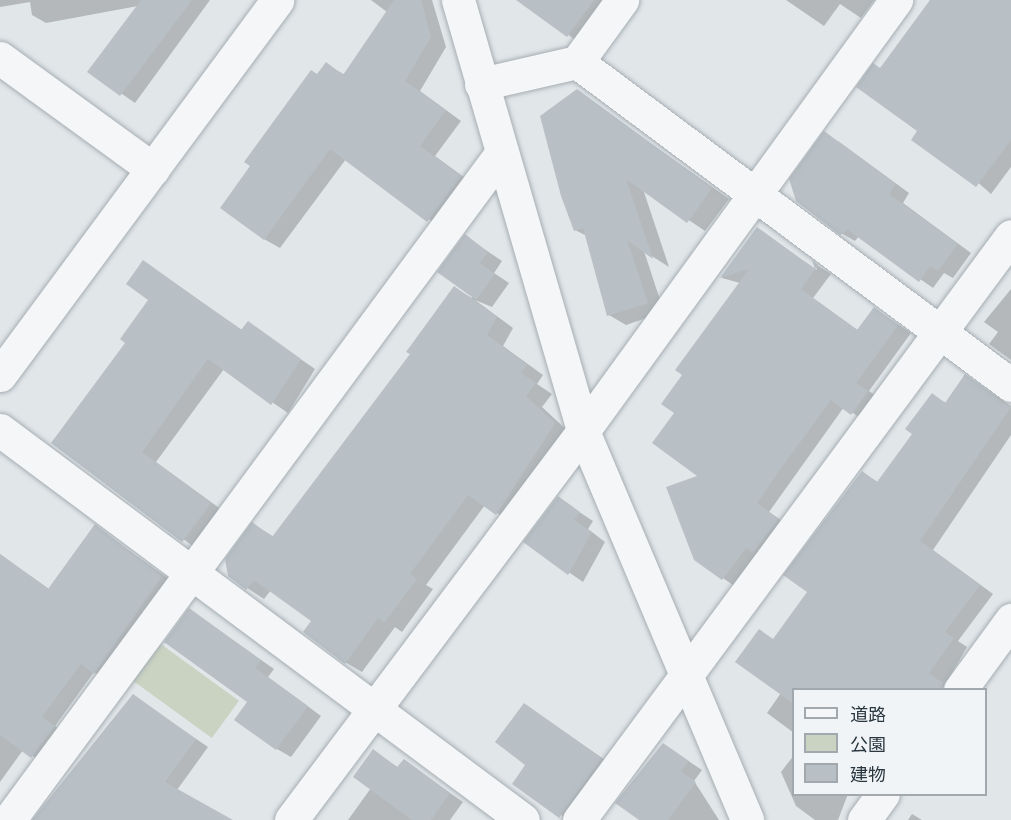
<!DOCTYPE html>
<html>
<head>
<meta charset="utf-8">
<style>
  body { margin:0 }
  #map { position:relative; width:1011px; height:820px; overflow:hidden; background:#e1e6e9; font-family:"Golos Text","Noto Sans JP",sans-serif }
  div>[style] { position:absolute }
  .green>* { inset:0; background:#cad3c2; transform-origin:0 0 }
  .shadow>* { inset:0; background:#0003 }
  .building>* { inset:0; background:#b8c0c6 }
  .roads { filter:drop-shadow(0 0 2px #a6aeb3) drop-shadow(0 0 2px #a6aeb3) }
  .minor>* { height:33px; margin:-16.5px; padding:0 16.5px; transform-origin:16.5px; border-radius:16.5px; background:#f4f6f8 }
  .tertiary>* { height:33px; margin:-16.5px; padding:0 16.5px; transform-origin:16.5px; border-radius:16.5px; background:#f4f6f8 }
  span { translate:-50% -50%; white-space:nowrap; text-align:center; line-height:1.15; -webkit-text-stroke:4.5px #f1f4f7; paint-order:stroke }
  .legend { position:absolute; left:792px; top:688px; width:195px; height:108px; box-sizing:border-box; background:#f1f4f7; border:2px solid #a1a8ae; margin:0; padding:8px 10px; list-style:none; font-size:18px; color:#2a3740 }
  .legend li { display:flex; align-items:center; gap:12px; height:30px }
  .legend b { width:30px; border:2px solid #a1a8ae }
</style>
</head>
<body>
<div id="map">
  <div class="green">
    <div style="left:158px;top:642px;width:100px;height:46px;rotate:36deg"></div>
  </div>
  <div class="shadow">
    <div style="clip-path:polygon(0 0,210px 0,135px 103px,89px 71px,138px 6px,46px 23px,32px 15px,30px 2px,0 7px)"></div>
    <div style="clip-path:polygon(371px 0,432px 0,446px 47px,420px 91px,461px 121px,435px 156px,476px 186px,444px 230px,346px 159px,280px 248px,264px 239px,318px 75px,326px 64px,345px 75px,387px 12px)"></div>
    <div style="clip-path:polygon(519px 0,613px 0,581px 44px)"></div>
    <div style="clip-path:polygon(786px 0,874px 0,861px 18px,840px 4px,824px 26px)"></div>
    <div style="clip-path:polygon(931px 0,1011px 0,1011px 167px,991px 194px,919px 131px,881px 69px)"></div>
    <div style="clip-path:polygon(577px 91px,729px 199px,705px 231px,643px 189px,669px 267px,644px 251px,664px 312px,626px 325px,609px 315px,587px 236px,575px 230px)"></div>
    <div style="clip-path:polygon(838px 141px,909px 193px,903px 203px,971px 253px,953px 278px,944px 273px,933px 288px,859px 236px,855px 241px,841px 233px)"></div>
    <div style="clip-path:polygon(757px 229px,817px 270px,815px 264px,831px 274px,813px 298px,859px 331px,875px 309px,911px 333px,869px 391px,881px 400px,865px 421px,844px 407px,769px 512px,791px 527px,736px 587px,695px 559px,700px 476px,676px 413px,684px 374px,740px 283px,722px 278px)"></div>
    <div style="clip-path:polygon(465px 236px,502px 261px,494px 273px,509px 283px,492px 307px,475px 300px,513px 328px,503px 346px,543px 375px,537px 384px,552px 394px,542px 407px,571px 434px,514px 524px,485px 505px,426px 585px,433px 589px,402px 632px,395px 627px,362px 672px,345px 662px,313px 621px,271px 590px,264px 599px,229px 576px,253px 524px,274px 537px,412px 354px,455px 288px,472px 298px)"></div>
    <div style="clip-path:polygon(144px 262px,242px 330px,248px 323px,315px 369px,288px 413px,224px 369px,156px 462px,226px 513px,198px 550px,54px 443px,127px 342px,150px 300px)"></div>
    <div style="clip-path:polygon(1011px 289px,1011px 360px,989px 344px,998px 332px,984px 322px)"></div>
    <div style="clip-path:polygon(966px 376px,1011px 406px,1011px 435px,933px 550px,993px 594px,958px 641px,967px 647px,942px 690px,794px 690px,794px 733px,767px 713px,781px 693px,760px 631px,774px 640px,809px 592px,863px 473px,878px 482px,914px 433px,932px 395px,946px 403px)"></div>
    <div style="clip-path:polygon(558px 498px,593px 521px,588px 529px,605px 542px,583px 582px,525px 542px)"></div>
    <div style="clip-path:polygon(95px 526px,173px 582px,107px 680px,94px 672px,55px 726px,67px 735px,45px 764px,23px 750px,0 782px,0 554px,49px 589px)"></div>
    <div style="clip-path:polygon(190px 610px,274px 669px,268px 677px,321px 716px,291px 757px,277px 749px)"></div>
    <div style="clip-path:polygon(133px 696px,208px 747px,177px 790px,230px 820px,35px 820px)"></div>
    <div style="clip-path:polygon(524px 705px,614px 766px,565px 820px,527px 765px)"></div>
    <div style="clip-path:polygon(664px 745px,702px 770px,694px 781px,719px 820px,642px 820px)"></div>
    <div style="clip-path:polygon(374px 751px,399px 768px,404px 761px,463px 802px,450px 820px,348px 820px,371px 788px)"></div>
    <div style="clip-path:polygon(794px 755px,794px 794px,848px 794px,838px 820px,815px 820px,796px 806px,781px 772px)"></div>
    <div style="clip-path:polygon(912px 814px,922px 820px,908px 820px)"></div>
  </div>
  <div class="building">
    <div style="clip-path:polygon(141px 0,192px 0,120px 96px,87px 72px)"></div>
    <div style="clip-path:polygon(394px 0,421px 0,431px 37px,405px 81px,446px 110px,420px 146px,461px 176px,427px 222px,330px 149px,264px 240px,220px 208px,250px 166px,244px 162px,311px 70px,317px 74px,326px 62px,343px 75px)"></div>
    <div style="clip-path:polygon(516px 0,594px 0,567px 37px)"></div>
    <div style="clip-path:polygon(930px 0,1011px 0,1011px 140px,976px 187px,911px 140px,917px 131px,856px 87px,873px 63px,880px 68px)"></div>
    <div style="clip-path:polygon(577px 89px,712px 188px,687px 223px,626px 179px,653px 259px,627px 240px,648px 303px,607px 316px,583px 228px,574px 231px,561px 196px,540px 116px)"></div>
    <div style="clip-path:polygon(824px 131px,896px 184px,889px 194px,958px 244px,938px 271px,930px 266px,919px 282px,848px 230px,840px 235px,796px 201px,789px 179px)"></div>
    <div style="clip-path:polygon(757px 227px,815px 269px,812px 260px,818px 265px,801px 289px,857px 330px,874px 307px,898px 325px,856px 383px,868px 391px,851px 415px,831px 400px,779px 471px,757px 503px,779px 519px,753px 553px,746px 548px,722px 580px,694px 560px,666px 487px,697px 476px,652px 443px,674px 413px,661px 404px,682px 375px,675px 370px,749px 269px,720px 278px)"></div>
    <div style="clip-path:polygon(465px 234px,488px 252px,480px 263px,495px 274px,476px 300px,437px 272px)"></div>
    <div style="clip-path:polygon(143px 260px,241px 330px,248px 321px,301px 359px,271px 405px,208px 359px,142px 452px,211px 503px,182px 542px,51px 443px,125px 343px,120px 339px,148px 300px,126px 284px)"></div>
    <div style="clip-path:polygon(454px 286px,497px 317px,487px 335px,527px 365px,521px 373px,536px 383px,526px 396px,555px 423px,496px 515px,468px 495px,410px 574px,417px 579px,384px 623px,378px 618px,345px 664px,303px 632px,311px 621px,254px 580px,246px 590px,228px 576px,225px 559px,252px 522px,272px 537px,410px 354px,406px 352px)"></div>
    <div style="clip-path:polygon(965px 374px,1011px 407px,920px 541px,980px 585px,945px 632px,954px 638px,929px 673px,943px 683px,942px 690px,794px 690px,794px 704px,735px 662px,759px 629px,773px 639px,807px 592px,783px 575px,862px 471px,877px 482px,912px 434px,905px 429px,932px 393px,945px 403px)"></div>
    <div style="clip-path:polygon(558px 496px,580px 512px,574px 520px,592px 532px,568px 575px,523px 542px)"></div>
    <div style="clip-path:polygon(95px 524px,162px 576px,94px 674px,81px 664px,42px 717px,55px 726px,31px 758px,0 735px,0 554px,48px 589px)"></div>
    <div style="clip-path:polygon(189px 608px,261px 660px,255px 668px,308px 706px,276px 750px,234px 720px,247px 702px,164px 642px)"></div>
    <div style="clip-path:polygon(133px 694px,196px 739px,165px 782px,233px 820px,32px 820px)"></div>
    <div style="clip-path:polygon(524px 703px,602px 758px,559px 818px,512px 784px,525px 765px,495px 742px)"></div>
    <div style="clip-path:polygon(663px 743px,689px 761px,681px 771px,696px 782px,668px 820px,639px 820px,615px 803px)"></div>
    <div style="clip-path:polygon(373px 749px,397px 767px,404px 759px,450px 793px,431px 820px,412px 820px,353px 777px)"></div>
  </div>
  <div class="roads">
    <div class="minor">
      <div style="left:0;top:58px;width:189px;rotate:36deg"></div>
      <div style="left:577px;top:62px;width:541px;rotate:36.66deg"></div>
      <div style="left:481px;top:84px;width:98px;rotate:-12.9deg"></div>
      <div style="left:577px;top:62px;width:77px;rotate:-54deg"></div>
      <div style="left:0;top:430px;width:652px;rotate:36.71deg"></div>
      <div style="left:960px;top:690px;width:87px;rotate:-53.9deg"></div>
      <div style="left:9px;top:820px;width:827px;rotate:-53.56deg"></div>
      <div style="left:291px;top:820px;width:486px;rotate:-53.1deg"></div>
      <div style="left:583px;top:431px;width:533px;rotate:-54.01deg"></div>
      <div style="left:579px;top:820px;width:726px;rotate:-53.51deg"></div>
      <div style="left:864px;top:820px;width:32px;rotate:-54deg"></div>
    </div>
    <div class="tertiary">
      <div style="left:458px;top:0;width:449px;rotate:73.8deg"></div>
      <div style="left:583px;top:431px;width:422px;rotate:67.1deg"></div>
      <div style="left:0;top:375px;width:466px;rotate:-53.5deg"></div>
    </div>
  </div>
  <ul class="legend">
  <li><b style="height:8px;background:#f4f6f8"></b>道路</li>
  <li><b style="height:16px;background:#cad3c2"></b>公園</li>
  <li><b style="height:16px;background:#b8c0c6"></b>建物</li>
  </ul>
</div>
</body>
</html>
